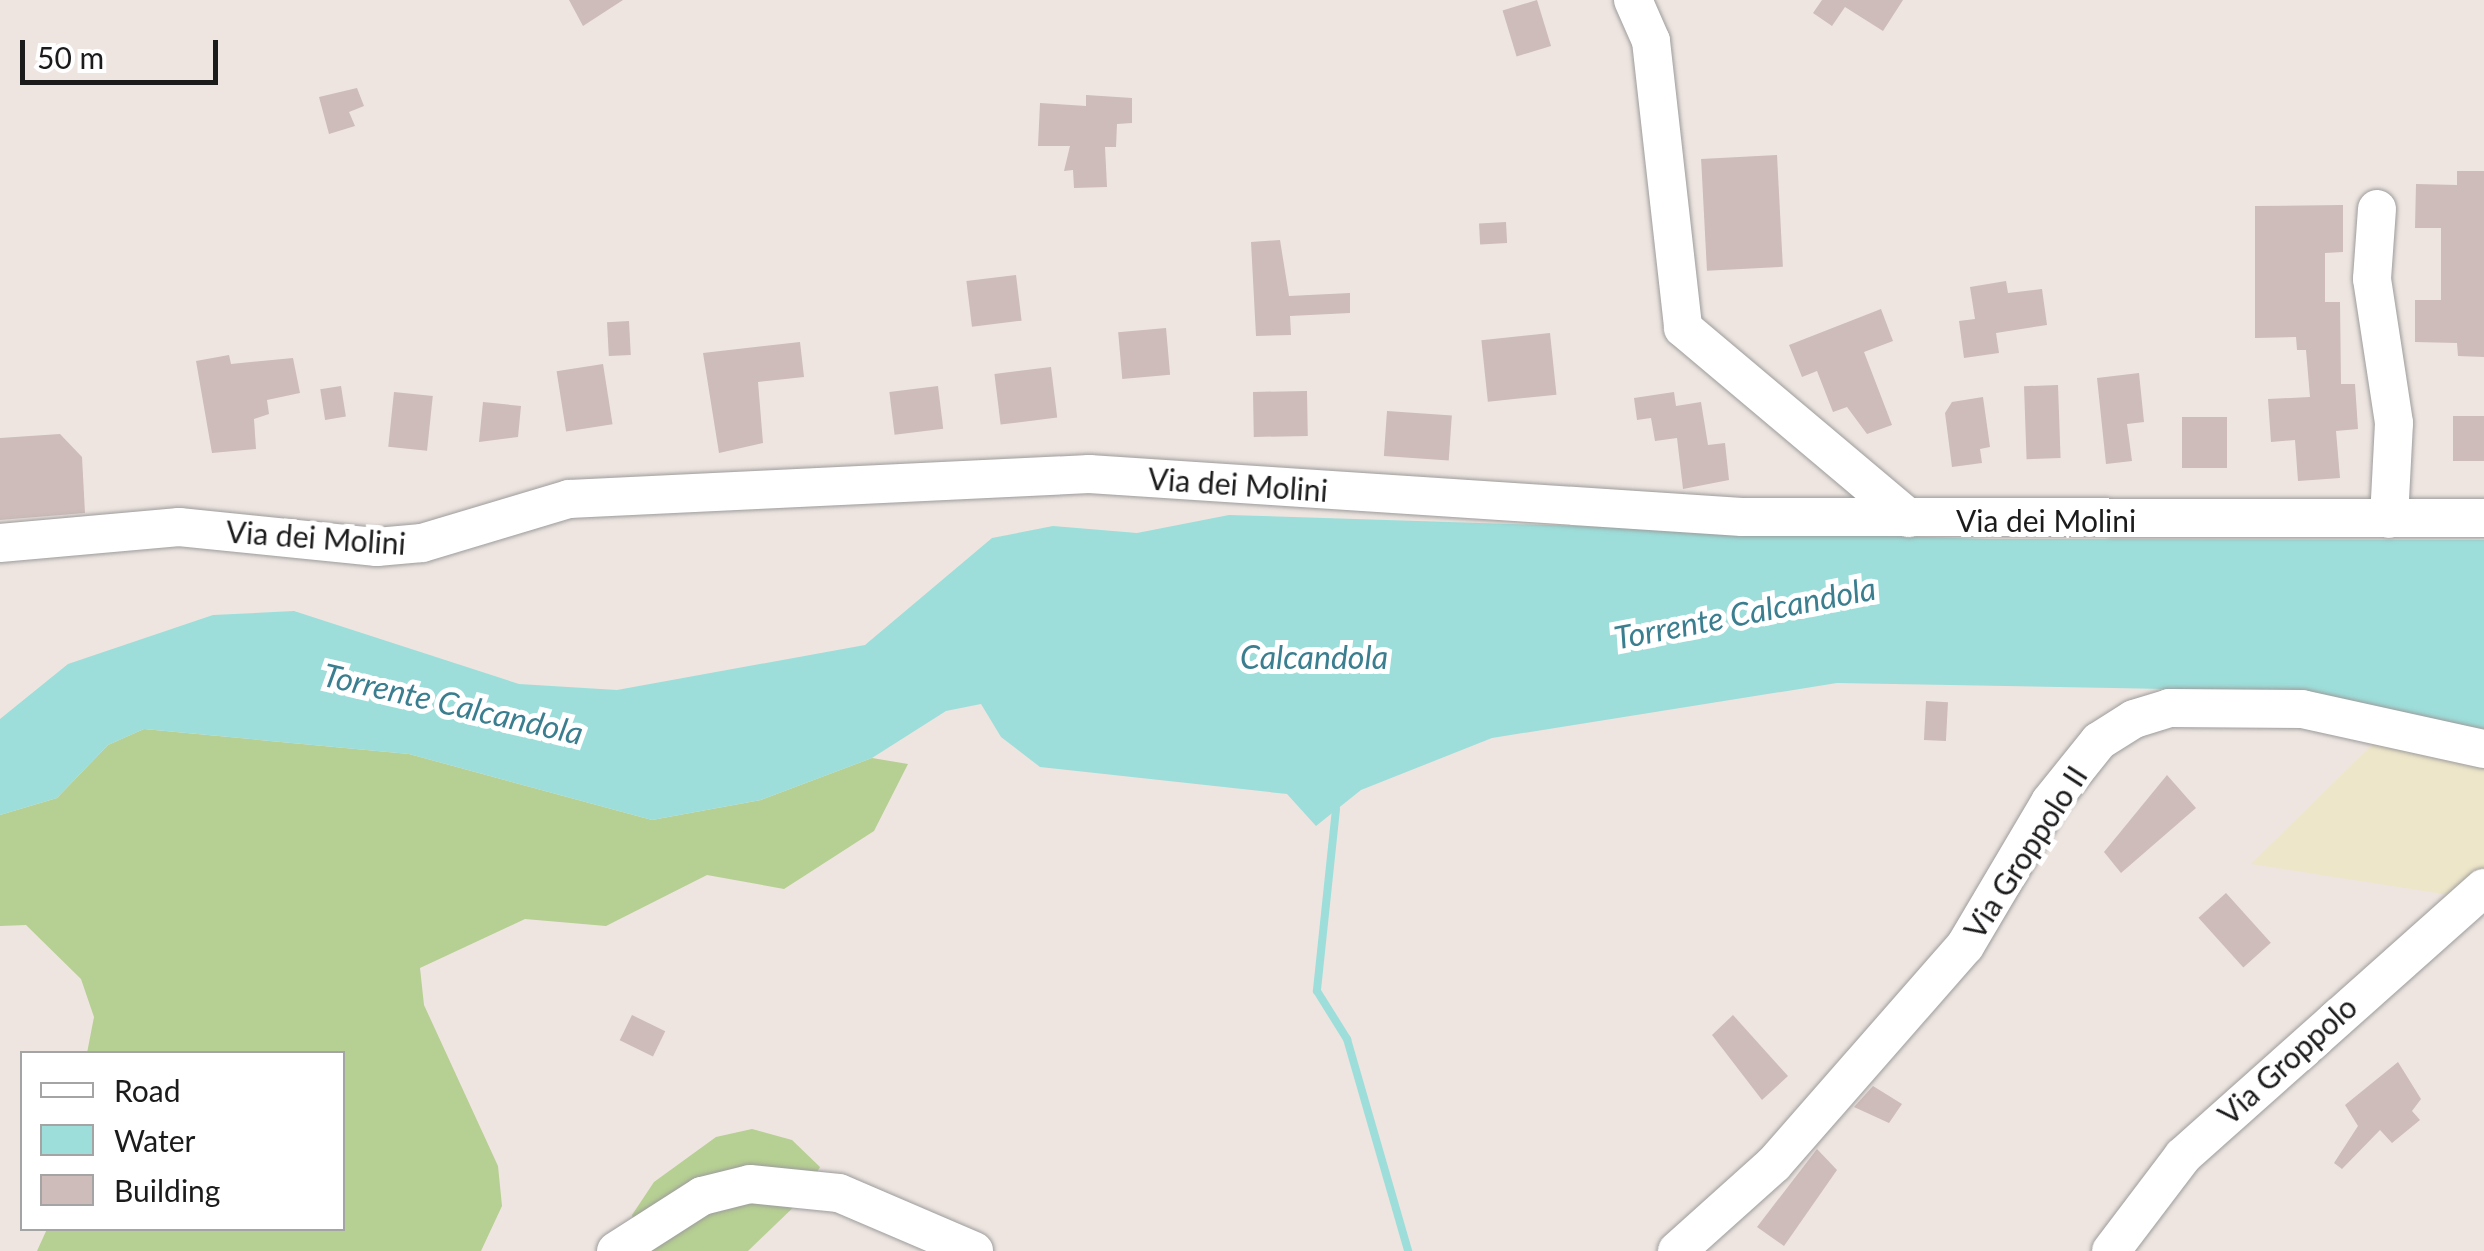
<!DOCTYPE html>
<html>
<head>
<meta charset="utf-8">
<style>
  body { margin:0 }
  #map { position:relative; width:2484px; height:1251px; overflow:hidden; background:#eee5e0; font-family:Lato,sans-serif }
  div>[style] { position:absolute }
  .farmland>* { inset:0; background:#eee6c9 }
  .forest>* { inset:0; background:#b6cf92 }
  .water>* { inset:0; background:#9ddeda }
  .stream>* { height:8px; margin:-4px; padding:0 4px; transform-origin:4px; border-radius:4px; background:#9ddeda }
  .building>* { inset:0; background:#cdbcb9; transform-origin:0 0 }
  .roads { filter:drop-shadow(0 0 2px #9c9c9c) drop-shadow(0 0 2px #9c9c9c) }
  .minor>* { height:38px; margin:-19px; padding:0 19px; transform-origin:19px; border-radius:19px; background:#fff }
  span { translate:-50% -50%; white-space:nowrap; text-align:center; line-height:1.15; -webkit-text-stroke:10px #fff; paint-order:stroke }
  .street-label { font-size:30px; color:#1b1b1b }
  .water-label { font-size:32px; color:#3a7e8f; font-style:italic }
  .legend { position:absolute; left:20px; top:1051px; width:325px; height:180px; box-sizing:border-box; background:#fff; border:2px solid #a4a4a4; margin:0; padding:12px 18px; list-style:none; font-size:30px; color:#1b1b1b }
  .legend li { display:flex; align-items:center; gap:20px; height:50px }
  .legend b { width:50px; border:2px solid #a4a4a4 }
  .scale { position:absolute; left:20px; top:40px; width:198px; height:45px; box-sizing:border-box; border:5px solid #1b1b1b; border-top:0; padding-left:12px; font-size:30px; line-height:35px; white-space:nowrap; color:#1b1b1b; -webkit-text-stroke:8px #fff; paint-order:stroke }
</style>
</head>
<body>
<div id="map">
  <div class="farmland">
    <div style="clip-path:polygon(2375px 742px,2484px 764px,2484px 872px,2456px 896px,2251px 864px)"></div>
  </div>
  <div class="forest">
    <div style="clip-path:polygon(144px 729px,409px 754px,652px 820px,761px 800px,872px 758px,908px 764px,874px 831px,784px 889px,707px 875px,606px 926px,525px 919px,420px 968px,424px 1005px,498px 1166px,502px 1206px,481px 1251px,37px 1251px,47px 1229px,342px 1228px,342px 1054px,87px 1053px,94px 1017px,81px 979px,26px 925px,0 926px,0 815px,57px 798px,108px 745px)"></div>
    <div style="clip-path:polygon(752px 1129px,792px 1140px,820px 1167px,801px 1200px,748px 1251px,642px 1251px,632px 1215px,654px 1182px,716px 1137px)"></div>
  </div>
  <div class="water">
    <div style="clip-path:polygon(1229px 515px,1988px 539px,2484px 540px,2484px 729px,2273px 691px,1837px 683px,1492px 738px,1361px 790px,1316px 826px,1287px 794px,1040px 767px,1001px 737px,981px 704px,946px 711px,872px 758px,761px 800px,652px 820px,409px 754px,144px 729px,108px 745px,57px 798px,0 815px,0 719px,68px 664px,213px 615px,294px 611px,519px 684px,617px 690px,865px 645px,992px 538px,1053px 526px,1137px 533px)"></div>
  </div>
  <div class="stream">
    <div style="left:1336px;top:809px;width:183px;rotate:96deg"></div>
    <div style="left:1317px;top:991px;width:57px;rotate:58deg"></div>
    <div style="left:1347px;top:1039px;width:221px;rotate:73.9deg"></div>
  </div>
  <div class="building">
    <div style="clip-path:polygon(569px 0,623px 0,583px 26px)"></div>
    <div style="left:1537px;top:0;width:48px;height:36px;rotate:73deg"></div>
    <div style="clip-path:polygon(1822px 0,1903px 0,1883px 31px,1845px 7px,1832px 26px,1813px 13px)"></div>
    <div style="clip-path:polygon(357px 88px,364px 106px,349px 112px,355px 126px,329px 134px,319px 97px)"></div>
    <div style="clip-path:polygon(1086px 95px,1132px 98px,1132px 123px,1117px 124px,1116px 147px,1105px 147px,1107px 187px,1074px 188px,1073px 170px,1064px 171px,1070px 146px,1038px 146px,1040px 103px,1086px 106px)"></div>
    <div style="left:1777px;top:155px;width:112px;height:76px;rotate:87deg"></div>
    <div style="clip-path:polygon(2457px 171px,2484px 171px,2484px 357px,2458px 356px,2457px 343px,2415px 342px,2415px 300px,2441px 300px,2441px 228px,2415px 228px,2416px 184px,2457px 185px)"></div>
    <div style="clip-path:polygon(2343px 205px,2343px 252px,2325px 253px,2325px 302px,2340px 302px,2341px 384px,2355px 384px,2358px 429px,2336px 431px,2340px 478px,2298px 481px,2295px 440px,2271px 442px,2268px 399px,2310px 397px,2306px 350px,2297px 350px,2296px 337px,2255px 338px,2255px 206px)"></div>
    <div style="left:1506px;top:222px;width:21px;height:27px;rotate:87deg"></div>
    <div style="clip-path:polygon(1280px 240px,1289px 296px,1350px 293px,1350px 313px,1290px 316px,1291px 335px,1256px 336px,1251px 242px)"></div>
    <div style="left:1016px;top:275px;width:46px;height:50px;rotate:83deg"></div>
    <div style="clip-path:polygon(2006px 281px,2008px 293px,2042px 289px,2047px 325px,1996px 333px,1999px 353px,1964px 358px,1959px 321px,1975px 319px,1970px 287px)"></div>
    <div style="clip-path:polygon(1881px 309px,1893px 341px,1864px 352px,1892px 425px,1867px 434px,1847px 407px,1833px 412px,1817px 371px,1802px 377px,1789px 345px)"></div>
    <div style="left:629px;top:321px;width:34px;height:22px;rotate:87deg"></div>
    <div style="left:1166px;top:328px;width:47px;height:48px;rotate:85deg"></div>
    <div style="left:1550px;top:333px;width:62px;height:69px;rotate:84deg"></div>
    <div style="clip-path:polygon(800px 342px,804px 377px,758px 382px,763px 443px,719px 453px,703px 353px)"></div>
    <div style="clip-path:polygon(229px 355px,231px 364px,293px 358px,300px 393px,267px 400px,269px 414px,254px 419px,256px 449px,212px 453px,196px 361px)"></div>
    <div style="left:603px;top:364px;width:61px;height:47px;rotate:81deg"></div>
    <div style="left:1051px;top:367px;width:51px;height:57px;rotate:83deg"></div>
    <div style="clip-path:polygon(2139px 373px,2144px 422px,2127px 424px,2132px 461px,2106px 464px,2097px 378px)"></div>
    <div style="left:2058px;top:385px;width:73px;height:34px;rotate:88deg"></div>
    <div style="left:341px;top:386px;width:31px;height:21px;rotate:81deg"></div>
    <div style="left:938px;top:386px;width:43px;height:49px;rotate:83deg"></div>
    <div style="left:1307px;top:391px;width:45px;height:54px;rotate:89deg"></div>
    <div style="left:394px;top:392px;width:39px;height:55px;rotate:6deg"></div>
    <div style="clip-path:polygon(1674px 392px,1676px 406px,1701px 402px,1708px 445px,1725px 443px,1729px 480px,1683px 489px,1677px 438px,1655px 441px,1651px 418px,1637px 420px,1634px 398px)"></div>
    <div style="clip-path:polygon(1983px 397px,1990px 447px,1980px 449px,1982px 463px,1952px 467px,1945px 413px,1952px 402px)"></div>
    <div style="clip-path:polygon(483px 402px,521px 406px,518px 437px,479px 442px)"></div>
    <div style="left:1387px;top:411px;width:65px;height:45px;rotate:4deg"></div>
    <div style="left:2453px;top:416px;width:31px;height:45px"></div>
    <div style="left:2182px;top:417px;width:45px;height:51px"></div>
    <div style="clip-path:polygon(60px 434px,82px 457px,85px 513px,0 520px,0 438px)"></div>
    <div style="left:1926px;top:701px;width:22px;height:39px;rotate:3deg"></div>
    <div style="clip-path:polygon(2167px 775px,2196px 808px,2121px 873px,2104px 852px)"></div>
    <div style="left:2226px;top:893px;width:67px;height:37px;rotate:48deg"></div>
    <div style="left:632px;top:1015px;width:37px;height:28px;rotate:26deg"></div>
    <div style="clip-path:polygon(1733px 1015px,1788px 1076px,1762px 1100px,1712px 1035px)"></div>
    <div style="clip-path:polygon(2398px 1062px,2421px 1099px,2412px 1111px,2420px 1120px,2392px 1143px,2380px 1130px,2342px 1169px,2334px 1163px,2358px 1126px,2345px 1105px)"></div>
    <div style="clip-path:polygon(1873px 1086px,1902px 1104px,1889px 1123px,1854px 1107px)"></div>
    <div style="clip-path:polygon(1817px 1149px,1837px 1170px,1784px 1246px,1757px 1227px)"></div>
  </div>
  <div class="roads">
    <div class="minor">
      <div style="left:1633px;top:0;width:45px;rotate:66.3deg"></div>
      <div style="left:1651px;top:41px;width:289px;rotate:83.6deg"></div>
      <div style="left:1683px;top:328px;width:295px;rotate:40.1deg"></div>
      <div style="left:2377px;top:209px;width:70px;rotate:94.1deg"></div>
      <div style="left:2372px;top:279px;width:146px;rotate:81.3deg"></div>
      <div style="left:2394px;top:423px;width:96px;rotate:93deg"></div>
      <div style="left:0;top:543px;width:180px;rotate:-5.1deg"></div>
      <div style="left:179px;top:527px;width:199px;rotate:5.8deg"></div>
      <div style="left:377px;top:547px;width:45px;rotate:-5.1deg"></div>
      <div style="left:422px;top:543px;width:153px;rotate:-16.7deg"></div>
      <div style="left:569px;top:499px;width:521px;rotate:-2.75deg"></div>
      <div style="left:1089px;top:474px;width:654px;rotate:3.77deg"></div>
      <div style="left:1742px;top:517px;width:742px;rotate:0.08deg"></div>
      <div style="left:616px;top:1251px;width:102px;rotate:-32.6deg"></div>
      <div style="left:702px;top:1196px;width:49px;rotate:-14deg"></div>
      <div style="left:750px;top:1184px;width:89px;rotate:5.8deg"></div>
      <div style="left:839px;top:1193px;width:147px;rotate:23.2deg"></div>
      <div style="left:1677px;top:1251px;width:130px;rotate:-41.9deg"></div>
      <div style="left:1774px;top:1164px;width:290px;rotate:-48.8deg"></div>
      <div style="left:1965px;top:946px;width:167px;rotate:-59.4deg"></div>
      <div style="left:2050px;top:802px;width:78px;rotate:-51.2deg"></div>
      <div style="left:2099px;top:741px;width:41px;rotate:-32.2deg"></div>
      <div style="left:2134px;top:719px;width:37px;rotate:-17deg"></div>
      <div style="left:2169px;top:708px;width:133px;rotate:0.4deg"></div>
      <div style="left:2302px;top:709px;width:186px;rotate:12.4deg"></div>
      <div style="left:2111px;top:1251px;width:119px;rotate:-52.8deg"></div>
      <div style="left:2183px;top:1156px;width:403px;rotate:-41.7deg"></div>
    </div>
  </div>
  <div class="street-label">
    <span style="left:1238px;top:484px;rotate:4deg">Via dei Molini</span>
    <span style="left:2046px;top:520px">Via dei Molini</span>
    <span style="left:316px;top:537px;rotate:4deg">Via dei Molini</span>
    <span style="left:2025px;top:852px;rotate:-57deg">Via Groppolo II</span>
    <span style="left:2287px;top:1060px;rotate:-42deg">Via Groppolo</span>
  </div>
  <div class="water-label">
    <span style="left:1745px;top:613px;rotate:-11deg">Torrente Calcandola</span>
    <span style="left:1314px;top:657px">Calcandola</span>
    <span style="left:453px;top:704px;rotate:13deg">Torrente Calcandola</span>
  </div>
  <ul class="legend">
  <li><b style="height:12px;background:#fff"></b>Road</li>
  <li><b style="height:28px;background:#9ddeda"></b>Water</li>
  <li><b style="height:28px;background:#cdbcb9"></b>Building</li>
  </ul>
  <div class="scale">50 m</div>
</div>
</body>
</html>
